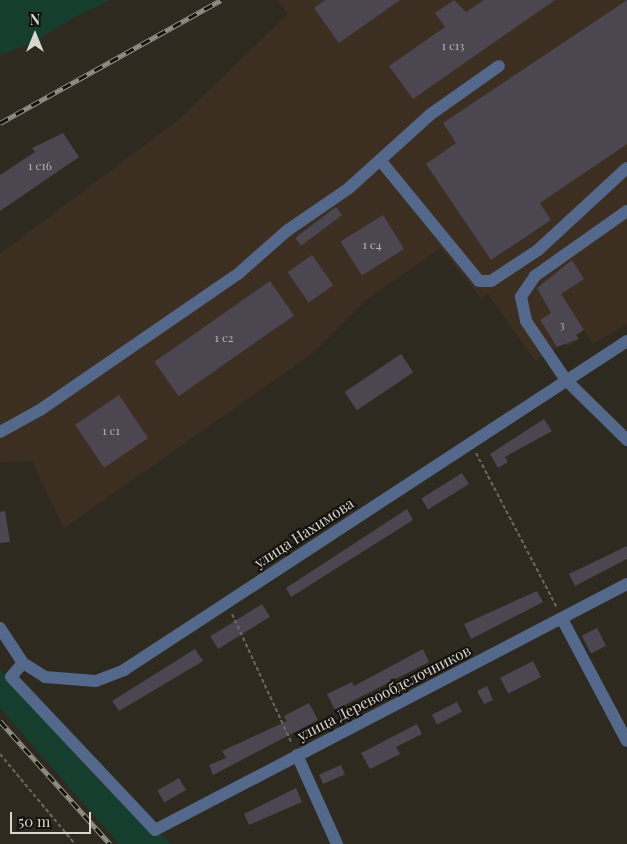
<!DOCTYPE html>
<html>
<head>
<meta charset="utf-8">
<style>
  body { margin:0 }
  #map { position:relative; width:627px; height:844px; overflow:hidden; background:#2e2a20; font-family:"Playfair Display",serif }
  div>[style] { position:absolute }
  .industrial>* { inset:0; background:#3d2e22 }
  .green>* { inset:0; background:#163e2e }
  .building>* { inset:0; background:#4b4650; transform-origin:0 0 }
  .path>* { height:2px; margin-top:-1px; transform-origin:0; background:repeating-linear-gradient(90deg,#6c6860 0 4px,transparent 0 6.5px) }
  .minor>* { height:12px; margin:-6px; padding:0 6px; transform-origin:6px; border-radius:6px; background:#53688a }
  .rail>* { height:5px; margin-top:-2.5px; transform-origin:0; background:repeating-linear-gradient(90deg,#14130e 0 9px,#918e86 0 18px); box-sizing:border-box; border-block:1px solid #918e86 }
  span { translate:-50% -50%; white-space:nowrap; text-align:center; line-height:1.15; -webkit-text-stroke:4.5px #14130e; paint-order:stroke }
  .number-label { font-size:12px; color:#b6b2b0 }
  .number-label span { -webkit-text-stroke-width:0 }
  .street-label { font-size:15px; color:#d9d6d0 }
  .north { position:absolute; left:10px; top:10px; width:50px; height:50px; -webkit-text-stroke:4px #14130e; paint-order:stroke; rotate:0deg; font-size:14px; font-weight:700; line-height:20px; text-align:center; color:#d9d6d0 }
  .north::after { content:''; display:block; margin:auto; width:18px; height:22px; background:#d9d6d0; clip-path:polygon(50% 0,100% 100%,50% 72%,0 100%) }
  .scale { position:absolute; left:10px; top:812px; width:81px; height:22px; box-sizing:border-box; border:2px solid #d9d6d0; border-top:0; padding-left:6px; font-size:15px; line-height:18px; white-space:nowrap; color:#d9d6d0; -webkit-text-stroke:4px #14130e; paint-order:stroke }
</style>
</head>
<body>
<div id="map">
  <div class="industrial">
    <div style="clip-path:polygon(278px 0,627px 0,627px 324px,593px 344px,584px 330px,576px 335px,579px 339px,567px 347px,564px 343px,535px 361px,488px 294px,481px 299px,441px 248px,367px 299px,313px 353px,64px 528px,32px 461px,0 462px,0 254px,178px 120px,288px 14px)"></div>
  </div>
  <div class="green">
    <div style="clip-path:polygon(0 0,111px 0,73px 18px,34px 42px,0 55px)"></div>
    <div style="clip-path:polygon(0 670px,171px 844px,119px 844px,0 708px)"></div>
  </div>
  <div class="building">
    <div style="clip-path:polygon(325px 0,400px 0,339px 43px,314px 8px)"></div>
    <div style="clip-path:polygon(454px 0,466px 12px,484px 0,555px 0,413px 99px,389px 66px,445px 27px,435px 13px)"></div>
    <div style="clip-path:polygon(627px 0,627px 144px,540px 203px,551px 220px,491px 260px,426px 164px,456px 143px,443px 123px)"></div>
    <div style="clip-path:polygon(63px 133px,79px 157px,0 211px,0 175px,35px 152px,32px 148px)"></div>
    <div style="left:336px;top:207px;width:10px;height:51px;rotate:53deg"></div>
    <div style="left:383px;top:215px;width:40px;height:50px;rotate:58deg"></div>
    <div style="left:312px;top:255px;width:37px;height:30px;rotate:55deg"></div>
    <div style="clip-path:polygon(572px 260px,584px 279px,561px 294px,584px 330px,576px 335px,579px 339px,557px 347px,540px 320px,551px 313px,537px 288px)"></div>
    <div style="left:270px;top:281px;width:42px;height:141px;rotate:55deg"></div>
    <div style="left:401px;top:354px;width:22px;height:68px;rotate:56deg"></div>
    <div style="left:119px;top:395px;width:52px;height:53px;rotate:56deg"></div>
    <div style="clip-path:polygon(544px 419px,552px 431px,505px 457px,508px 462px,498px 468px,490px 454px)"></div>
    <div style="left:462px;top:473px;width:13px;height:48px;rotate:58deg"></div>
    <div style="clip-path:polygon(407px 509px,413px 520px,291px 597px,286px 588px)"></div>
    <div style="clip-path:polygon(5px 511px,10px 542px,0 543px,0 512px)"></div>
    <div style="clip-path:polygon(627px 546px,627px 559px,575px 586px,569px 574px)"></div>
    <div style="clip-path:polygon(537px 591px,543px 602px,471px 639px,464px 624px)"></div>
    <div style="left:262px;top:604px;width:15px;height:61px;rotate:58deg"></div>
    <div style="left:597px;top:628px;width:20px;height:17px;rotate:63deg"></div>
    <div style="clip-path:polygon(195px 649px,203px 661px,119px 711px,112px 701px)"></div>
    <div style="clip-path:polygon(423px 649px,429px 662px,335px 710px,327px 694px,352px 682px,354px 686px)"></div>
    <div style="left:533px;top:661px;width:18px;height:37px;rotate:63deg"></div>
    <div style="clip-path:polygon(487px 686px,493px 700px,484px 704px,477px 691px)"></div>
    <div style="left:457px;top:702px;width:11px;height:28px;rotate:63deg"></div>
    <div style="clip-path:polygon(309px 703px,318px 720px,213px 775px,209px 765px,226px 758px,222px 751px,287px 721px,284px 716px)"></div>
    <div style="clip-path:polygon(417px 724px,422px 734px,396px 747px,400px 754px,370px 769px,361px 753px)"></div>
    <div style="left:341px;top:765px;width:10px;height:24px;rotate:66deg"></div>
    <div style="left:179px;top:778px;width:14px;height:25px;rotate:60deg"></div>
    <div style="clip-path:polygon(296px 788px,302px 802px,249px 825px,244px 814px)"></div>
  </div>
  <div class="path">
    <div style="left:476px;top:453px;width:175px;rotate:62.4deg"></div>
    <div style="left:232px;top:614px;width:143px;rotate:65.2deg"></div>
    <div style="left:0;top:754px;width:117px;rotate:50.2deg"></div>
  </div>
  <div class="minor">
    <div style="left:380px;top:160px;width:156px;rotate:50.7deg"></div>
    <div style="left:479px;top:281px;width:12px"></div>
    <div style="left:491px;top:281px;width:56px;rotate:-33.4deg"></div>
    <div style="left:538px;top:250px;width:121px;rotate:-42.7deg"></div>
    <div style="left:627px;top:211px;width:113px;rotate:144.8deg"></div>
    <div style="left:535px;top:276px;width:25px;rotate:124deg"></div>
    <div style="left:521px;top:297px;width:25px;rotate:78deg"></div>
    <div style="left:526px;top:321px;width:71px;rotate:55.9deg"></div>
    <div style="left:566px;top:380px;width:86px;rotate:44.5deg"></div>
    <div style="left:0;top:432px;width:46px;rotate:-28.8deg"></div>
    <div style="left:40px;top:410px;width:242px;rotate:-34.5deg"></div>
    <div style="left:239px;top:273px;width:65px;rotate:-41.3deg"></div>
    <div style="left:288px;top:230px;width:74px;rotate:-34.5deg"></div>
    <div style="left:349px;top:188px;width:110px;rotate:-42.1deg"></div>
    <div style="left:431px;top:114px;width:83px;rotate:-35.2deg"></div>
    <div style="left:562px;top:619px;width:138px;rotate:62deg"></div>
    <div style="left:0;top:628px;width:42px;rotate:56.7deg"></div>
    <div style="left:23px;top:663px;width:26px;rotate:32deg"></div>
    <div style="left:45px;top:677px;width:51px;rotate:4.5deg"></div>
    <div style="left:96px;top:681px;width:30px;rotate:-21deg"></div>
    <div style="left:124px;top:670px;width:601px;rotate:-33.19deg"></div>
    <div style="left:23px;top:663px;width:18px;rotate:131deg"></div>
    <div style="left:11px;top:677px;width:210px;rotate:46.7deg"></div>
    <div style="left:155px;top:830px;width:532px;rotate:-27.53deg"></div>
    <div style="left:297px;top:755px;width:98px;rotate:65.8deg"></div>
  </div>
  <div class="rail">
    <div style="left:0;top:123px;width:253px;rotate:-29.1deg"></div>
    <div style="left:0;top:721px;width:165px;rotate:48.2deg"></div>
  </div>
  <div class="number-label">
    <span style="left:453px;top:46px">1 с13</span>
    <span style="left:40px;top:166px">1 с16</span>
    <span style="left:372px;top:245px">1 с4</span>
    <span style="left:562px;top:325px">3</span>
    <span style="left:224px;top:338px">1 с2</span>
    <span style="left:111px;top:431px">1 с1</span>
  </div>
  <div class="street-label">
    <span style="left:304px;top:533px;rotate:-33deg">улица Нахимова</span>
    <span style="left:384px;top:693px;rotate:-27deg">улица Деревообделочников</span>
  </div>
  <div class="north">N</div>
  <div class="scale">50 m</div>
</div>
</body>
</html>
